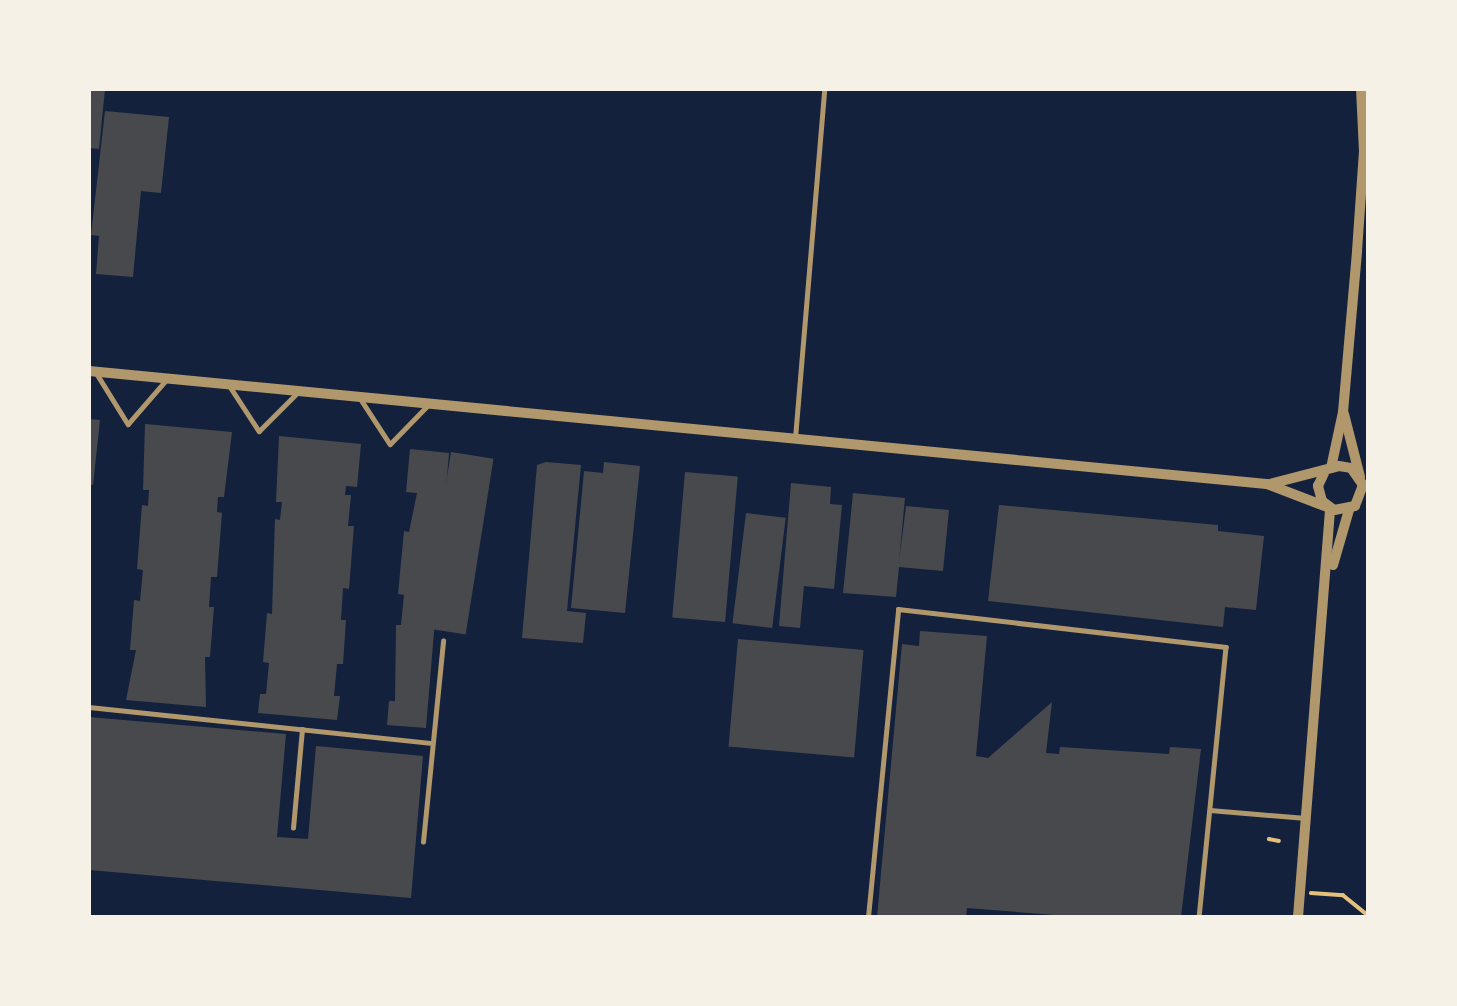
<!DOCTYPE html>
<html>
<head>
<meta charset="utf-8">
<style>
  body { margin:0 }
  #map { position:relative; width:1457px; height:1006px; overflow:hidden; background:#14213d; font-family:Ubuntu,sans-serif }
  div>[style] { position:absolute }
  .building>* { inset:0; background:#48494c; transform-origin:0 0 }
  .path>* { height:3.5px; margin:-1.75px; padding:0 1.75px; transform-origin:1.75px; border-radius:1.75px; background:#e5c07b }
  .service>* { height:4.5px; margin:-2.25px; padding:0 2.25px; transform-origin:2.25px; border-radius:2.25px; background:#b1986c }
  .tertiary>* { height:10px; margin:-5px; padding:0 5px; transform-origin:5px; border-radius:5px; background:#b1986c }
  span { translate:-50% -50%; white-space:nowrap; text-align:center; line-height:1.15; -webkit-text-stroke:6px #f6f1e7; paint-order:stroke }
  .frame { position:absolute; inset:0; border:91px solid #f6f1e7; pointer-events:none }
</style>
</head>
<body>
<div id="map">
  <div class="building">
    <div style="clip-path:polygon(89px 89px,105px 89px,99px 149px,89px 148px)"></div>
    <div style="clip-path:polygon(105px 111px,169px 117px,161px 193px,141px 191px,133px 277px,96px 274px,99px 236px,91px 235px)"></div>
    <div style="clip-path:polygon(89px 419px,100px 420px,93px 485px,89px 485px)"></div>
    <div style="clip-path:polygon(145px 424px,232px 432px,224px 497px,218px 497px,217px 512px,222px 513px,217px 577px,211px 577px,209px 607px,214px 607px,210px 657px,205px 657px,206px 707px,126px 700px,136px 650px,130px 650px,134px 600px,140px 601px,143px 570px,137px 569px,142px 505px,148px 506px,149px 490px,143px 490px)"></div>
    <div style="clip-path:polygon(279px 436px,361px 444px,357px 487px,346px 486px,345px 495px,351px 495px,348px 526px,354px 526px,349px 589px,343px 588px,341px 620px,346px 620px,343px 664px,337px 664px,334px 696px,340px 696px,337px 720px,258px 713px,260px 694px,266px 694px,269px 663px,263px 662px,267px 613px,272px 614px,275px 519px,280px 520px,282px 502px,276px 502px)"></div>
    <div style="clip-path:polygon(410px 449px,449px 453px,426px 728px,387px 725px,389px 701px,395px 701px,396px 625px,401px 625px,404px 595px,398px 594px,404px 531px,409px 532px,417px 493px,406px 492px)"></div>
    <div style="left:451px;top:452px;width:43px;height:178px;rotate:9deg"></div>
    <div style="clip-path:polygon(546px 462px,581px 465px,567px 611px,586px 613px,583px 643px,522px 638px,537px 465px)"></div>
    <div style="clip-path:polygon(604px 462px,640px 466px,625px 613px,571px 608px,584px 471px,603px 473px)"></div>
    <div style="left:685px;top:472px;width:53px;height:146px;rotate:5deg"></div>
    <div style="clip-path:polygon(791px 483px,831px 487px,830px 504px,842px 505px,834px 589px,804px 586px,800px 628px,779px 626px)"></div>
    <div style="clip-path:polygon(853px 493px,905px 498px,899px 562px,906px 506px,949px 510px,943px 571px,899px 567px,896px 597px,843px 593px)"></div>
    <div style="clip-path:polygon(999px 505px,1218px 525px,1218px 531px,1264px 536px,1256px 610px,1225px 607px,1223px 627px,988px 601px)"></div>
    <div style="left:746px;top:513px;width:40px;height:111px;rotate:7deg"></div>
    <div style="clip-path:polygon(920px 631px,987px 636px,976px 756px,988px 758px,1052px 702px,1046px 753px,1059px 754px,1060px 747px,1169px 754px,1170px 747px,1201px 749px,1181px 917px,1080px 917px,967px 908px,966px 917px,877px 917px,902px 644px,919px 646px)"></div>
    <div style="left:738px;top:639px;width:126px;height:108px;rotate:5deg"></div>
    <div style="clip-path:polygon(89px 717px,286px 734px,277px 837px,308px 839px,316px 746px,423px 756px,411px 898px,89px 870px)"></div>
  </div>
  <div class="path">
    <div style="left:1269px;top:839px;width:10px;rotate:11deg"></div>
    <div style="left:1311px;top:893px;width:32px;rotate:4deg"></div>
    <div style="left:1343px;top:895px;width:32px;rotate:39deg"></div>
  </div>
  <div class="service">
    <div style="left:97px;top:374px;width:59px;rotate:58.2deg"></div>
    <div style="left:128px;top:424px;width:60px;rotate:-49.1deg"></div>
    <div style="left:229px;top:385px;width:55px;rotate:56.9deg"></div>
    <div style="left:259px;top:431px;width:55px;rotate:-45deg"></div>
    <div style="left:360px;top:398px;width:55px;rotate:56.9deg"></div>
    <div style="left:390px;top:444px;width:56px;rotate:-45.7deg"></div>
    <div style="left:795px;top:438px;width:350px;rotate:-85.2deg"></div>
    <div style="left:89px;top:707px;width:345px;rotate:6deg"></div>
    <div style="left:1210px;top:810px;width:96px;rotate:4.8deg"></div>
    <div style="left:293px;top:828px;width:99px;rotate:-84.8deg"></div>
    <div style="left:423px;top:842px;width:202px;rotate:-84.3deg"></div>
    <div style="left:868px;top:917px;width:309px;rotate:-84.4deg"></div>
    <div style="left:898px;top:609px;width:330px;rotate:6.6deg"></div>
    <div style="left:1226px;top:647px;width:271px;rotate:95.7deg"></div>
  </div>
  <div class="tertiary">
    <div style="left:89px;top:371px;width:1183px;rotate:5.48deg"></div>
    <div style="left:1267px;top:484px;width:64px;rotate:21deg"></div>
    <div style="left:1344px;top:414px;width:65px;rotate:75.7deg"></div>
    <div style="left:1331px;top:468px;width:57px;rotate:-77.9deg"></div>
    <div style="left:1343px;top:412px;width:162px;rotate:-85deg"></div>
    <div style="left:1357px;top:251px;width:99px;rotate:-86deg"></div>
    <div style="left:1364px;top:152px;width:63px;rotate:-92.7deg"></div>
    <div style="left:1270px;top:484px;width:71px;rotate:-14.6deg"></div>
    <div style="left:1339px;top:466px;width:12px;rotate:9deg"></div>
    <div style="left:1351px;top:468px;width:21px;rotate:55deg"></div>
    <div style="left:1363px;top:485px;width:22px;rotate:111deg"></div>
    <div style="left:1355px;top:506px;width:21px;rotate:169deg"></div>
    <div style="left:1334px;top:510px;width:15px;rotate:-143deg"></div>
    <div style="left:1322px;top:501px;width:16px;rotate:-105deg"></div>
    <div style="left:1318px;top:486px;width:14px;rotate:-65deg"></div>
    <div style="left:1333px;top:565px;width:57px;rotate:-73.8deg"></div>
    <div style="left:1298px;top:917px;width:409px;rotate:-85.5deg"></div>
  </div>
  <div class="frame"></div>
</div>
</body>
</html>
